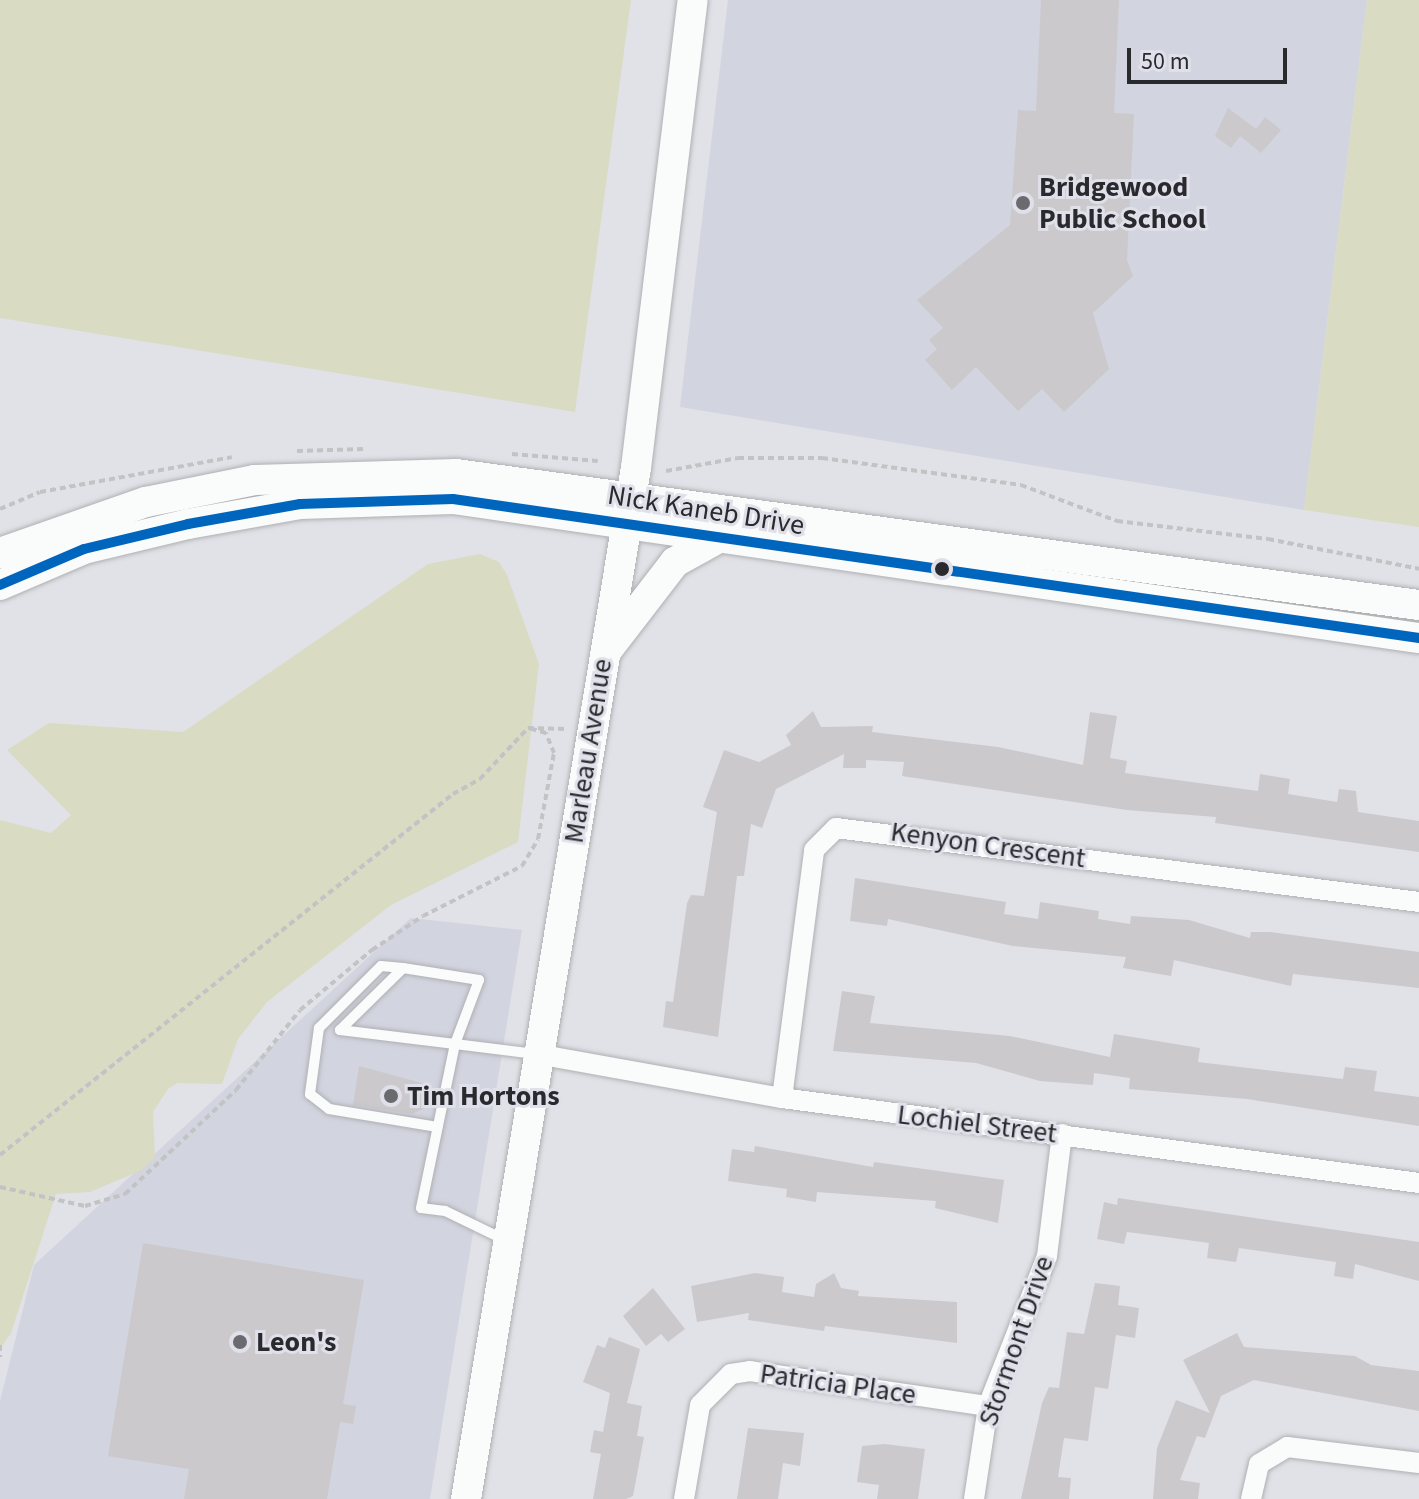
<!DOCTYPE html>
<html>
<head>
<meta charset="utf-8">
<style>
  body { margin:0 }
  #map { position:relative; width:1419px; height:1499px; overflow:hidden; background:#e1e2e7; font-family:"Source Sans 3",sans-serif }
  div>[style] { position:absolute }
  .built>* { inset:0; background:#d2d4df }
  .green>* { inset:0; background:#d9dbc3 }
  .building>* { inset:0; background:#cbc9cc }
  .path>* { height:4px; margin-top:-2px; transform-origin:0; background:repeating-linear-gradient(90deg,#c3c3c5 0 6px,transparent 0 10px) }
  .roads { filter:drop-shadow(0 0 2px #b0b0b4) drop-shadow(0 0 2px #b0b0b4) }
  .lane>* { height:10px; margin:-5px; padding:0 5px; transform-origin:5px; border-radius:5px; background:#fafbfb }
  .street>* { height:20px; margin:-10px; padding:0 10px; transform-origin:10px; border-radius:10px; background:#fafbfb }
  .secondary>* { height:30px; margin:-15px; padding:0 15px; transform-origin:15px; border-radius:15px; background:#fafbfb }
  .bus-1>* { height:10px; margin:-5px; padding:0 5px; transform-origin:5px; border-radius:5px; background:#0065bd }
  .dots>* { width:22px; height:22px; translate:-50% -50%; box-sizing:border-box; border:4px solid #dfe0e9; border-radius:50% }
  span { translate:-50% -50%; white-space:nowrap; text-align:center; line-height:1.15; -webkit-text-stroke:6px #dfe0e9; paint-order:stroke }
  .poi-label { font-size:28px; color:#2a2a2e; font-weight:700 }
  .left { translate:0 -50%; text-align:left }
  .street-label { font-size:28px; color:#2a2a2e }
  .scale { position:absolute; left:1127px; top:48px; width:160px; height:36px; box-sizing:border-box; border:4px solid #2a2a2e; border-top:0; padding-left:10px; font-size:24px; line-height:28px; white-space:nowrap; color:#2a2a2e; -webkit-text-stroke:6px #dfe0e9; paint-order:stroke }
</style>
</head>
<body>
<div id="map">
  <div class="built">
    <div style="clip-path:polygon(728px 0,1367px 0,1304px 510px,680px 407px)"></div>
    <div style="clip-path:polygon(411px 918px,522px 930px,430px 1499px,0 1499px,0 1401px,34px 1265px)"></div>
  </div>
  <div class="green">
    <div style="clip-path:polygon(0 0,631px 0,575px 412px,0 318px)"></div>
    <div style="clip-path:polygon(1367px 0,1419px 0,1419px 527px,1304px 510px)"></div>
    <div style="clip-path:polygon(480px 554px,499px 562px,507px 575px,539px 664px,518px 842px,391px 905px,267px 1002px,238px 1039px,222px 1084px,177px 1083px,168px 1089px,153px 1112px,155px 1158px,142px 1170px,90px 1192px,56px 1194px,11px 1333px,0 1349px,0 820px,51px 833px,71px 815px,7px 750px,49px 723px,183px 732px,428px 564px)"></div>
  </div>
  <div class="building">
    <div style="clip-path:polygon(1041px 0,1119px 0,1114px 113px,1134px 114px,1127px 260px,1133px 276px,1093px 313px,1109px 369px,1064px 412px,1042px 389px,1018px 411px,976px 367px,952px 390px,925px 360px,937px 349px,929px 340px,943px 328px,917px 300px,1010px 225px,1018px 110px,1036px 111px)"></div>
    <div style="clip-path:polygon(1228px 108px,1256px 129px,1265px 117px,1281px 130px,1261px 153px,1240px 136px,1231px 148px,1215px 136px)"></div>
    <div style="clip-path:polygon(813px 711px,821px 727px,873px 726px,872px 732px,998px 747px,1083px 765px,1090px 712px,1117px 716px,1110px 758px,1127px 761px,1125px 773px,1258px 791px,1260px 774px,1290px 779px,1288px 794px,1337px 802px,1339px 789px,1356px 791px,1358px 812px,1419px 821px,1419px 852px,1215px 823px,1216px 817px,1127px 810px,902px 776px,904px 762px,866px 760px,866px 768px,843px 768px,844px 754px,776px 789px,762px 828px,751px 824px,744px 876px,737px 876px,718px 1037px,663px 1027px,666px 1001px,673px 1002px,687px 903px,691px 895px,704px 896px,717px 812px,703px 807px,724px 750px,759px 762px,791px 745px,786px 735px)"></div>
    <div style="clip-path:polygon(855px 878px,1006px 902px,1004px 914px,1038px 919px,1040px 902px,1099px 911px,1098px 919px,1130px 924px,1131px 916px,1189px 920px,1250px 938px,1251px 932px,1270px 932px,1419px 952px,1419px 988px,1293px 974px,1291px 986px,1174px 960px,1171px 976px,1123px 968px,1126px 957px,1013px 946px,888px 919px,887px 926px,850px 921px)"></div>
    <div style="clip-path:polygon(842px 991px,875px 996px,870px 1023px,1010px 1036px,1110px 1057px,1114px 1034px,1200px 1048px,1198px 1062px,1343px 1079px,1345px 1067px,1377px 1071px,1374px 1091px,1419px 1097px,1419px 1126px,1247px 1099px,1129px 1089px,1130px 1078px,1094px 1073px,1093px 1085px,1040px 1081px,976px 1063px,833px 1051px)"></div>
    <div style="clip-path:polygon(359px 1066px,429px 1085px,425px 1108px,412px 1114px,353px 1105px)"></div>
    <div style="clip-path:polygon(755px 1146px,873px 1167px,874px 1162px,1004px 1180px,998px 1223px,935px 1208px,936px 1201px,817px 1192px,816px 1202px,786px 1197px,787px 1189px,728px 1181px,732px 1149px,754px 1152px)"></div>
    <div style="clip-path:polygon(1118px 1198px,1419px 1242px,1419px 1281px,1355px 1264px,1353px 1279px,1334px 1276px,1336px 1262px,1239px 1248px,1236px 1262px,1207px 1258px,1209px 1243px,1173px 1238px,1127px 1232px,1124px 1244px,1097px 1239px,1104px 1202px,1117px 1205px)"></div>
    <div style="clip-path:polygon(143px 1243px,364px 1280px,343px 1404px,356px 1406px,353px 1424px,340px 1422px,327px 1499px,184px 1499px,189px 1469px,108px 1456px)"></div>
    <div style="clip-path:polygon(755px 1273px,784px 1277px,782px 1292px,814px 1297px,816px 1284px,834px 1273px,841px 1288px,859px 1291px,858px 1296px,957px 1302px,957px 1343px,825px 1326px,824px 1331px,748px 1320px,749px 1313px,697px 1322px,691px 1286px)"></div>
    <div style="clip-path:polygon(1095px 1283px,1120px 1286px,1118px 1305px,1139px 1308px,1135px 1338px,1116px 1335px,1108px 1389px,1095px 1387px,1088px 1441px,1064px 1438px,1058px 1477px,1071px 1478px,1069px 1499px,1021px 1499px,1042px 1403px,1049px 1387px,1059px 1388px,1067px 1332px,1084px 1334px)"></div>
    <div style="clip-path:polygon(653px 1288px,685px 1329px,668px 1342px,661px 1334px,646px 1346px,623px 1316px)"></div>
    <div style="clip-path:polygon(1237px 1333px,1244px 1347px,1355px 1356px,1371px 1365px,1419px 1371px,1419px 1411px,1254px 1380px,1221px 1396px,1205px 1438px,1197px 1436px,1180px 1480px,1200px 1483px,1198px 1499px,1153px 1499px,1157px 1448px,1176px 1400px,1210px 1413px,1183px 1360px)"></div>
    <div style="clip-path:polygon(609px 1337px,640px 1349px,627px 1403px,642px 1406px,637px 1436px,644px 1437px,633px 1496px,626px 1499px,593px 1499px,601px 1454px,590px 1452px,594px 1430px,603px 1432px,610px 1393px,583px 1382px,597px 1345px,605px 1348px)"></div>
    <div style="clip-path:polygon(748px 1428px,804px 1433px,800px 1466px,783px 1463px,778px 1499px,737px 1499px)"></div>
    <div style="clip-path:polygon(885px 1444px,925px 1449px,918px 1499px,877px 1499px,879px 1485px,857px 1482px,862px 1446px)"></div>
  </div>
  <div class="path">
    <div style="left:297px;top:451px;width:67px;rotate:-1.7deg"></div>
    <div style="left:512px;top:454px;width:86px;rotate:4.7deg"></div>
    <div style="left:666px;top:471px;width:73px;rotate:-10.2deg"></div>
    <div style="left:738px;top:458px;width:84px"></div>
    <div style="left:822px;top:458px;width:201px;rotate:7.7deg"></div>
    <div style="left:1021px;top:485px;width:103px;rotate:20.6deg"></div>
    <div style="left:1117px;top:521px;width:152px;rotate:6.8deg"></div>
    <div style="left:1268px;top:539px;width:154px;rotate:11.2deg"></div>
    <div style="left:0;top:509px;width:43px;rotate:-23deg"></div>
    <div style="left:40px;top:492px;width:195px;rotate:-10.3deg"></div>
    <div style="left:0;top:1155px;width:579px;rotate:-38.55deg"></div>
    <div style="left:453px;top:794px;width:31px;rotate:-29deg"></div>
    <div style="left:480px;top:779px;width:70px;rotate:-46.7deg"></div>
    <div style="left:528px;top:728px;width:40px;rotate:1.4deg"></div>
    <div style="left:0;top:1187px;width:87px;rotate:12.6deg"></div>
    <div style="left:85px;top:1206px;width:42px;rotate:-16.7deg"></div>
    <div style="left:125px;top:1194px;width:152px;rotate:-43.1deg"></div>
    <div style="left:236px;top:1090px;width:102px;rotate:-51.3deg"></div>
    <div style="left:300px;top:1010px;width:94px;rotate:-39.8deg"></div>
    <div style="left:372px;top:950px;width:61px;rotate:-33.7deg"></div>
    <div style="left:423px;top:916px;width:111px;rotate:-26.8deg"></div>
    <div style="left:522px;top:866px;width:31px;rotate:-59deg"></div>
    <div style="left:538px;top:839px;width:87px;rotate:-79.5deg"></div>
    <div style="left:554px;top:753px;width:22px;rotate:-112deg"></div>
    <div style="left:546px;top:733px;width:19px;rotate:-164deg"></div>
    <div style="left:0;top:1345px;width:12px;rotate:90deg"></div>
  </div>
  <div class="roads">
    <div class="lane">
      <div style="left:403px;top:968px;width:22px;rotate:-175deg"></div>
      <div style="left:381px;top:966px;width:88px;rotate:135deg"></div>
      <div style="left:319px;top:1028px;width:67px;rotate:97.8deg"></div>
      <div style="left:310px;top:1094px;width:24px;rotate:38deg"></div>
      <div style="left:329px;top:1109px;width:110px;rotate:9.4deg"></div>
      <div style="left:505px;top:1240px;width:67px;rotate:-154.2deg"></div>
      <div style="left:445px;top:1211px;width:24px;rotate:-173deg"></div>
      <div style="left:421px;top:1208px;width:167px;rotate:-78.3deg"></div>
      <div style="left:455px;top:1044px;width:116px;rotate:-173.1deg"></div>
      <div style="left:340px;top:1030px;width:88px;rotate:-44.5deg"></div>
      <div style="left:403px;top:968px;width:77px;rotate:9deg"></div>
      <div style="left:479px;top:980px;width:68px;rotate:110.6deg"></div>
      <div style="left:455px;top:1044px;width:81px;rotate:7.1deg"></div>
    </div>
    <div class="street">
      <div style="left:537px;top:1054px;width:249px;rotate:10.2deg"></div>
      <div style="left:782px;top:1098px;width:643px;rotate:7.6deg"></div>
      <div style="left:782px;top:1098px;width:250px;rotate:-82.6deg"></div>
      <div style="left:814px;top:850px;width:31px;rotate:-45deg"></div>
      <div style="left:836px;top:828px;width:588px;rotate:7.23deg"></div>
      <div style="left:684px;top:1499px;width:95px;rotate:-80.3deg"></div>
      <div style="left:700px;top:1405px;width:44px;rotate:-45deg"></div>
      <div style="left:731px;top:1374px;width:19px;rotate:-9deg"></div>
      <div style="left:750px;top:1371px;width:241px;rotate:8.4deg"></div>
      <div style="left:974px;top:1499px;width:94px;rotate:-81.4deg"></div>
      <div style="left:988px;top:1406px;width:161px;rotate:-68.5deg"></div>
      <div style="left:1047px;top:1256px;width:123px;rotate:-83deg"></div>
      <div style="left:1251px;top:1499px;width:36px;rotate:-77deg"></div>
      <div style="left:1259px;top:1464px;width:33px;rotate:-31deg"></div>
      <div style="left:1287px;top:1447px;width:133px;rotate:6.9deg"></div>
    </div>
    <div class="secondary">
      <div style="left:0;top:553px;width:155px;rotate:-19.3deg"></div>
      <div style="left:146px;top:502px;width:111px;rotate:-11.4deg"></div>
      <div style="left:255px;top:480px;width:201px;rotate:-1.7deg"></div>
      <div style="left:456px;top:474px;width:972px;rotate:7.75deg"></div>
      <div style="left:0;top:585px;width:91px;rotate:-23.2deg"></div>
      <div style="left:84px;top:549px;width:107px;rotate:-13.5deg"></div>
      <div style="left:188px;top:524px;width:114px;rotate:-10.1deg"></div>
      <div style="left:300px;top:504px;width:153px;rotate:-1.9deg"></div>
      <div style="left:453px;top:499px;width:976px;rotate:8.19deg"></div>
      <div style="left:608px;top:649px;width:110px;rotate:-52.4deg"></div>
      <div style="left:675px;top:562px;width:48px;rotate:-28.7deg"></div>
      <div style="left:466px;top:1499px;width:1045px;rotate:-80.64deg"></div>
      <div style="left:636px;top:468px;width:471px;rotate:-83.1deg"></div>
    </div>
  </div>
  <div class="bus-1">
    <div style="left:0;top:585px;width:91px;rotate:-23.2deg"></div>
    <div style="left:84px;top:549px;width:107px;rotate:-13.5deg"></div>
    <div style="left:188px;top:524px;width:114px;rotate:-10.1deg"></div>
    <div style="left:300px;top:504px;width:153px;rotate:-1.9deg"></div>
    <div style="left:453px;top:499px;width:976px;rotate:8.19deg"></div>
  </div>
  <div class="dots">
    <div style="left:1023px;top:203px;background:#6a6a6f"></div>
    <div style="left:942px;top:569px;background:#2a2a2e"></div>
    <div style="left:391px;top:1096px;background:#6a6a6f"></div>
    <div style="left:240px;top:1342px;background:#6a6a6f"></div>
  </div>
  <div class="poi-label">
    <span class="left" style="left:1039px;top:203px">Bridgewood<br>Public School</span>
    <span class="left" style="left:407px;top:1096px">Tim Hortons</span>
    <span class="left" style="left:256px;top:1342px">Leon's</span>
  </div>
  <div class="street-label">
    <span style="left:706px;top:510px;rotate:9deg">Nick Kaneb Drive</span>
    <span style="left:588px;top:751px;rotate:-81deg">Marleau Avenue</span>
    <span style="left:988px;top:845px;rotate:8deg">Kenyon Crescent</span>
    <span style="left:977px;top:1124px;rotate:7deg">Lochiel Street</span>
    <span style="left:1016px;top:1341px;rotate:-71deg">Stormont Drive</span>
    <span style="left:838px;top:1384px;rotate:8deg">Patricia Place</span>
  </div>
  <div class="scale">50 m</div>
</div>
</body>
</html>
